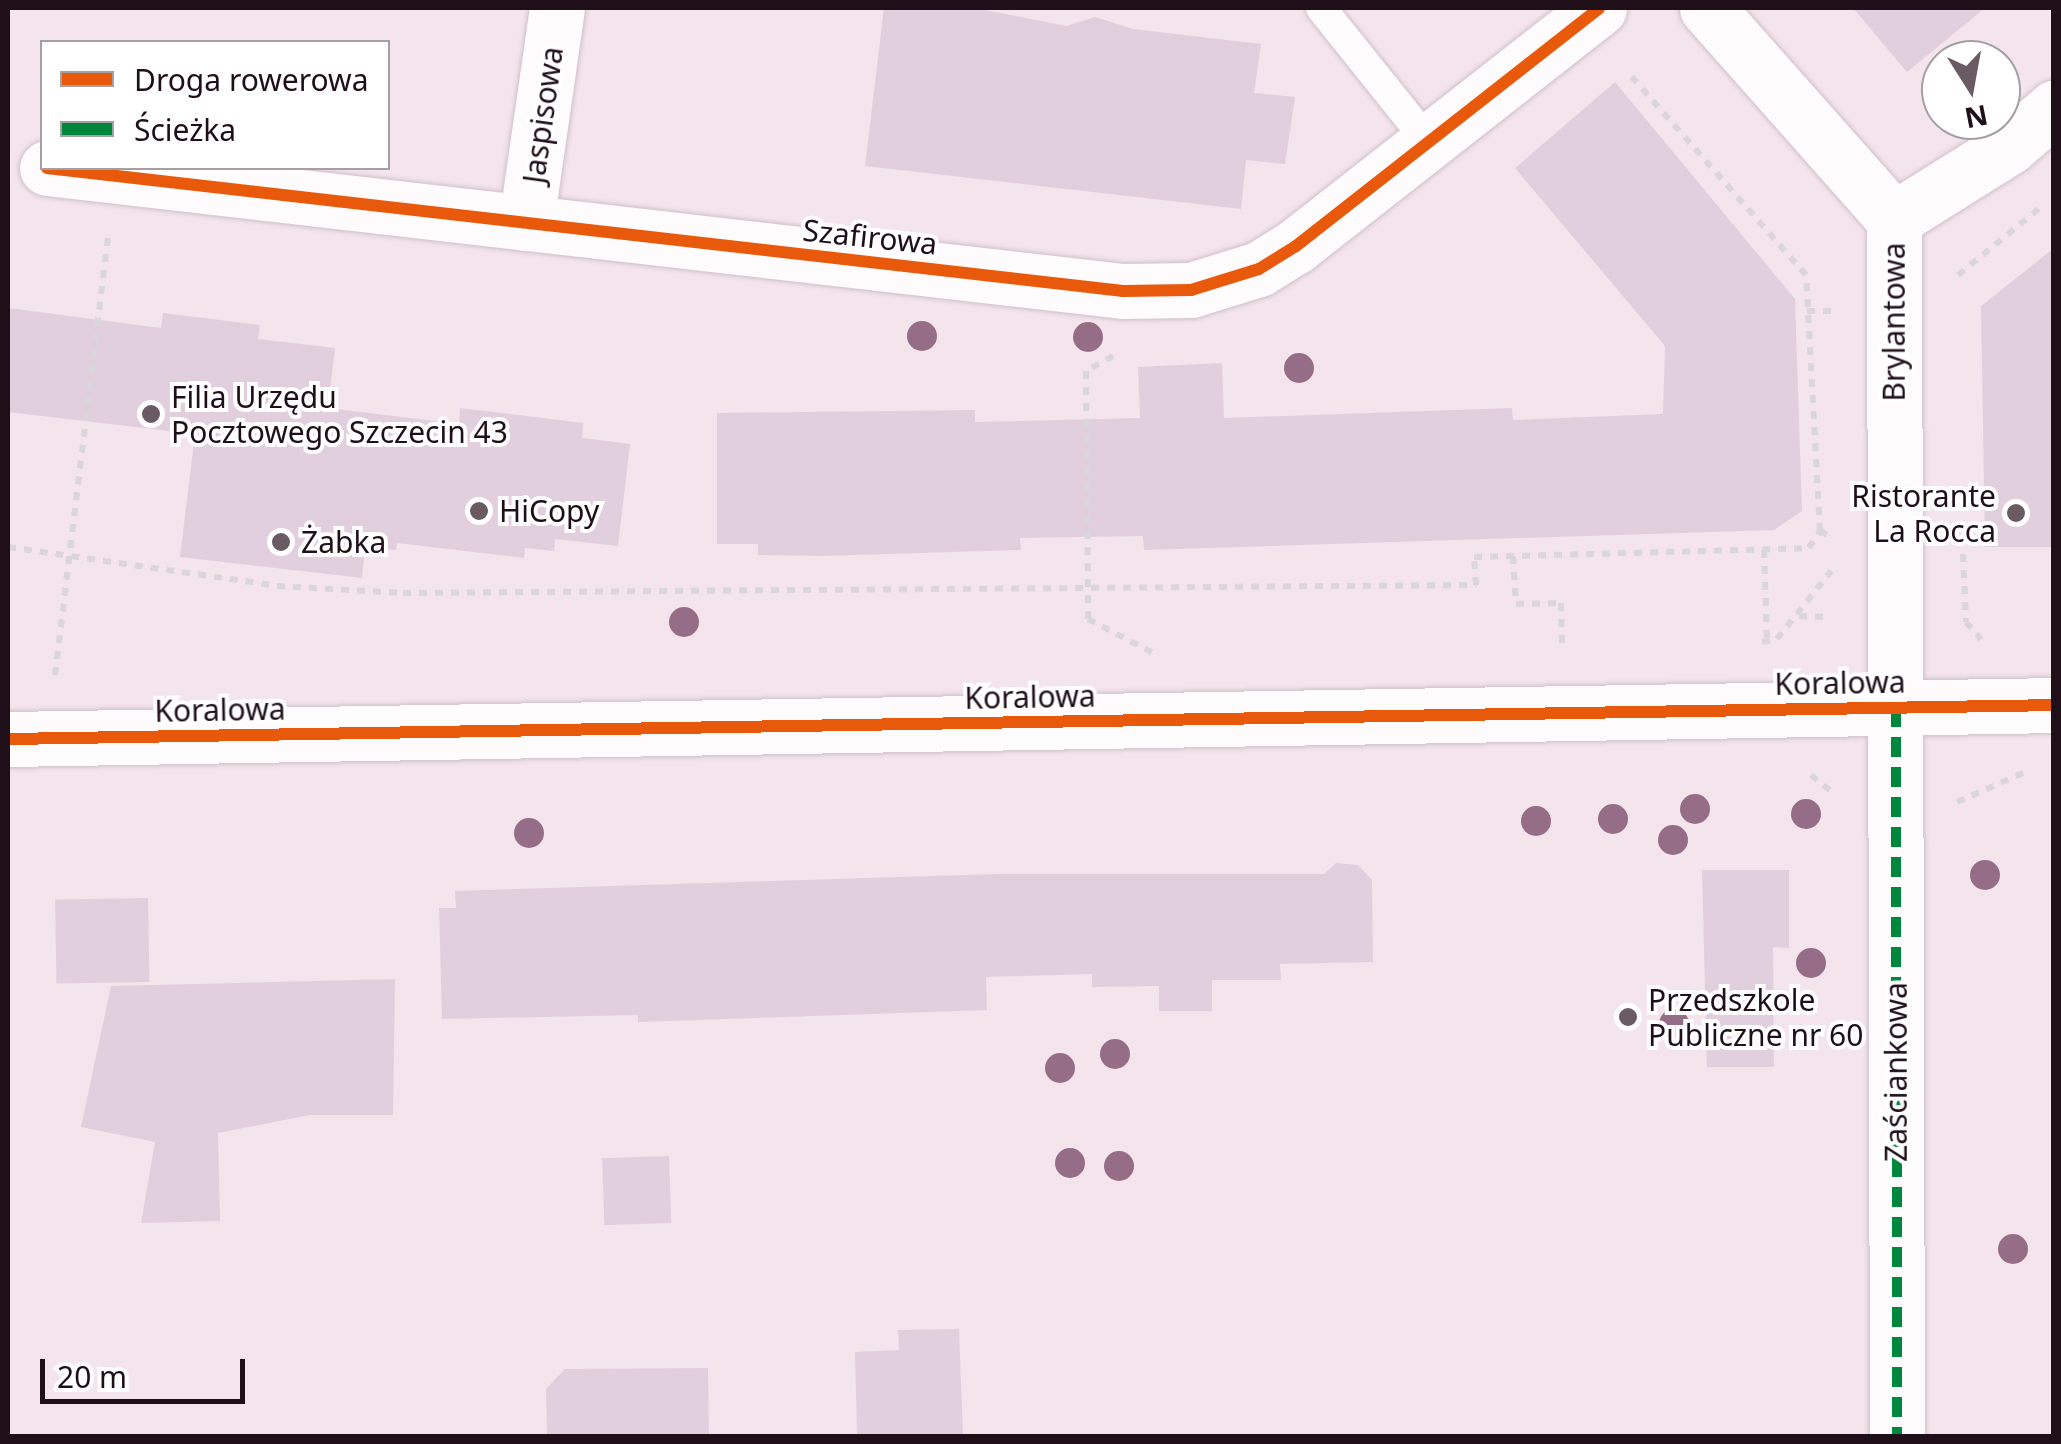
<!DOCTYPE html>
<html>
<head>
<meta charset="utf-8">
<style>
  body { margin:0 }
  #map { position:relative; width:2061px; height:1444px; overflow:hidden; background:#f4e4ec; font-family:"Noto Sans",sans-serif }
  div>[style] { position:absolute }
  .building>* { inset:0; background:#e1cfde; transform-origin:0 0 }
  .path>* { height:6px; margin-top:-3px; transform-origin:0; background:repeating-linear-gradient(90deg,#dbd6d9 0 8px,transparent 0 16px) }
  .roads { filter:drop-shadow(0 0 2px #d0c0c9) drop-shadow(0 0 2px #d0c0c9) }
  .service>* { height:30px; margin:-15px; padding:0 15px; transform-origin:15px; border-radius:15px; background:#fdfbfc }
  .minor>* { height:55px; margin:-27.5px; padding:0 27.5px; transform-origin:27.5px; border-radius:27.5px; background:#fdfbfc }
  .tertiary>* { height:55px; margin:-27.5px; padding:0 27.5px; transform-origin:27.5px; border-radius:27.5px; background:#fdfbfc }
  .quiet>* { height:10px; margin-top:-5px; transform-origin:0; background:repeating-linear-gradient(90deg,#00873e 0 20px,transparent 0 30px) }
  .cycleway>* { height:12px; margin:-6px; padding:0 6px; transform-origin:6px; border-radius:6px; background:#e8590c }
  .trees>* { width:30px; height:30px; margin:-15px; border-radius:50%; background:#966d87 }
  .dots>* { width:28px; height:28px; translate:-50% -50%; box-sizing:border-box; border:5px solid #fff; border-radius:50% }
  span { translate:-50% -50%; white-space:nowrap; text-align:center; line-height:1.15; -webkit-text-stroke:8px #fff; paint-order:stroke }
  .street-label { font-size:30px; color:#1f0f18 }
  .poi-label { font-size:30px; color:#1f0f18 }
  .left { translate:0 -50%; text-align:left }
  .right { translate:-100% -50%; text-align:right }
  .frame { position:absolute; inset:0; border:10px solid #1f0f18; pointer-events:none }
  .legend { position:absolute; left:40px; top:40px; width:350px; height:130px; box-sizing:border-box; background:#fff; border:2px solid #a59fa3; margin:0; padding:12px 18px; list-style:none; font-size:30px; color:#1f0f18 }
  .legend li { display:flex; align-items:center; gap:20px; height:50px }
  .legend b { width:50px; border:2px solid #a59fa3 }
  .north { position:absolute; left:1921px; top:40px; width:100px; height:100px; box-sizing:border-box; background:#fff; border:2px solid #a59fa3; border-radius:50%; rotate:169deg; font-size:28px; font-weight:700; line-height:40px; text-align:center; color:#1f0f18 }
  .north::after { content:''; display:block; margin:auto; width:35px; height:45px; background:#6a5a62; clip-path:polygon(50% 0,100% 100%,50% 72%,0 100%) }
  .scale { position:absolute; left:40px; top:1359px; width:205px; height:45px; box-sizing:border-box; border:5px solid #1f0f18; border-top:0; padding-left:12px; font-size:30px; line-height:35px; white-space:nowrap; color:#1f0f18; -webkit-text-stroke:8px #fff; paint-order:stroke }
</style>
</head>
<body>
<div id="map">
  <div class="building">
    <div style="clip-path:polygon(884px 8px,975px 8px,1066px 26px,1095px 17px,1133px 29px,1261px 44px,1254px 93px,1295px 97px,1285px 164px,1246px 160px,1241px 209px,865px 166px)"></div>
    <div style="clip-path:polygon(1853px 8px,1985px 8px,1907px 72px)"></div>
    <div style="clip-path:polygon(1615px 82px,1795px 299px,1802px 511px,1774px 530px,1144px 550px,1143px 536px,1020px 538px,1021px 550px,823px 556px,758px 555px,758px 544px,717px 544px,717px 413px,975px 410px,975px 422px,1140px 418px,1138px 367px,1222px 363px,1224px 418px,1512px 408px,1513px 420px,1663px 414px,1665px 346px,1515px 168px)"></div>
    <div style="clip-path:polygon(2054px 248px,2054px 547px,1985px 547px,1981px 306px)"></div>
    <div style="clip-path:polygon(8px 308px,161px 328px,163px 313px,260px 325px,258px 339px,335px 348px,328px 408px,459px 424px,460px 408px,583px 423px,582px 438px,630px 444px,618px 546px,555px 539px,554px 551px,525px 548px,524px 558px,397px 543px,396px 550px,365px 548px,362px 578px,180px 557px,195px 434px,8px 412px)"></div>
    <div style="clip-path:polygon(1336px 863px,1358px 865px,1372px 880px,1373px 962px,1280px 964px,1281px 980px,1212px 980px,1212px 1011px,1159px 1011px,1159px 986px,1092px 987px,1092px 974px,986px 977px,987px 1010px,638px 1022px,638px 1015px,442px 1019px,439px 908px,456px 908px,455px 891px,996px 874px,1324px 874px)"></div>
    <div style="clip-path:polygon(1702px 870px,1789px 870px,1789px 948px,1773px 947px,1774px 1067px,1707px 1067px)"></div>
    <div style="left:148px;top:898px;width:84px;height:93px;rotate:89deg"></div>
    <div style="clip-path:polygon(395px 979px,393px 1115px,310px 1115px,218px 1133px,220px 1221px,141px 1223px,155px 1142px,81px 1127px,111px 986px)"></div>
    <div style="left:669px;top:1156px;width:67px;height:67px;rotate:88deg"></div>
    <div style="clip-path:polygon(959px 1329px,963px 1436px,857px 1436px,855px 1352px,899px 1350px,898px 1330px)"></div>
    <div style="clip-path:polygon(708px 1368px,709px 1436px,547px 1436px,546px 1389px,565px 1369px)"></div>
  </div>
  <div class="path">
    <div style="left:1958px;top:275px;width:107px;rotate:-39.3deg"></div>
    <div style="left:1807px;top:311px;width:24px"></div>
    <div style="left:1113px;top:356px;width:31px;rotate:151deg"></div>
    <div style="left:1086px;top:371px;width:248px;rotate:89.5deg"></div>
    <div style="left:1088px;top:619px;width:78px;rotate:27.6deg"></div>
    <div style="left:1820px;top:531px;width:13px;rotate:27deg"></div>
    <div style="left:8px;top:547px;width:272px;rotate:8.2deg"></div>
    <div style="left:277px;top:586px;width:126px;rotate:3.2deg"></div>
    <div style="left:403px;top:593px;width:1073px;rotate:-0.43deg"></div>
    <div style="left:1476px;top:585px;width:28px;rotate:-94deg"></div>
    <div style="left:1474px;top:557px;width:335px;rotate:-1.5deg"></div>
    <div style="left:1809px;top:548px;width:20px;rotate:-57deg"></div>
    <div style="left:1820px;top:531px;width:256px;rotate:-93.1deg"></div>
    <div style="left:1806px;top:275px;width:271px;rotate:-131.3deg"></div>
    <div style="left:1764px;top:550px;width:92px;rotate:88.1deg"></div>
    <div style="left:1963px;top:554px;width:68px;rotate:87.5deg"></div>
    <div style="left:1966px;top:622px;width:23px;rotate:49deg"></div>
    <div style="left:1513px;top:556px;width:48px;rotate:86.4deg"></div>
    <div style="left:1516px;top:604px;width:45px;rotate:-1.3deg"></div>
    <div style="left:1561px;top:603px;width:42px;rotate:88.6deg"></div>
    <div style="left:1799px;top:616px;width:32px;rotate:2deg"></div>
    <div style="left:1762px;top:642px;width:15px;rotate:-11deg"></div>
    <div style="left:1777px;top:639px;width:87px;rotate:-51.5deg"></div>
    <div style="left:55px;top:675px;width:442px;rotate:-83.1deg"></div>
    <div style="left:1811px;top:775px;width:27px;rotate:39deg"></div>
    <div style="left:1957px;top:802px;width:72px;rotate:-23.7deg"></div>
  </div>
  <div class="roads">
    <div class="service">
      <div style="left:1321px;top:8px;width:174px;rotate:51.3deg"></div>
    </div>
    <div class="minor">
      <div style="left:1707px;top:8px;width:282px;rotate:48.5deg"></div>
      <div style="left:1894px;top:219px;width:1217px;rotate:89.86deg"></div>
      <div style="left:47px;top:168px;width:1083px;rotate:6.52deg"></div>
      <div style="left:1123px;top:291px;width:68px;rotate:-0.8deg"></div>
      <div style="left:1191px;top:290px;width:71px;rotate:-17.2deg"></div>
      <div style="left:1259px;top:269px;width:44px;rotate:-31.9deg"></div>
      <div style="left:1296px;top:246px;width:385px;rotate:-38.1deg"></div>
      <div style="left:1894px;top:219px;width:136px;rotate:-32.1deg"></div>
      <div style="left:2009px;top:147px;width:60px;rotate:-40.9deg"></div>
      <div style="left:526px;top:223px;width:217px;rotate:-81.8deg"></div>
    </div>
    <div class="tertiary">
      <div style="left:8px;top:739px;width:2046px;rotate:-0.95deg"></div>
    </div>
  </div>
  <div class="quiet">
    <div style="left:1896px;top:707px;width:729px;rotate:89.92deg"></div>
  </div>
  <div class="cycleway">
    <div style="left:47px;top:168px;width:1083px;rotate:6.52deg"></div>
    <div style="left:1123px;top:291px;width:68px;rotate:-0.8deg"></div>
    <div style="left:1191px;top:290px;width:71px;rotate:-17.2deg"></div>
    <div style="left:1259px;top:269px;width:44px;rotate:-31.9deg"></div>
    <div style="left:1296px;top:246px;width:385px;rotate:-38.1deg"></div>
    <div style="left:8px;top:739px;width:2046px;rotate:-0.95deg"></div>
  </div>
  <div class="trees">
    <div style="left:922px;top:336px"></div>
    <div style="left:1088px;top:337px"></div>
    <div style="left:1299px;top:368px"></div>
    <div style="left:684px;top:622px"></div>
    <div style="left:1695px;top:809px"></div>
    <div style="left:1806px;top:814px"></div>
    <div style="left:1613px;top:819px"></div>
    <div style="left:1536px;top:821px"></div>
    <div style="left:529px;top:833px"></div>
    <div style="left:1673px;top:840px"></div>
    <div style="left:1985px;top:875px"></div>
    <div style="left:1811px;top:963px"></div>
    <div style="left:1674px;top:1024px"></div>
    <div style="left:1115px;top:1054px"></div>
    <div style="left:1060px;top:1068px"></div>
    <div style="left:1070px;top:1163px"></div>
    <div style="left:1119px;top:1166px"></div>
    <div style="left:2013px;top:1249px"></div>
  </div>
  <div class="dots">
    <div style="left:151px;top:414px;background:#6a5a62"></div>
    <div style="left:479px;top:511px;background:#6a5a62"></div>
    <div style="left:2016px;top:513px;background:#6a5a62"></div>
    <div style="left:281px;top:542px;background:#6a5a62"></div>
    <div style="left:1628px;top:1017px;background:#6a5a62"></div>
  </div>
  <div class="street-label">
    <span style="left:543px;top:115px;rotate:-82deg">Jaspisowa</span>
    <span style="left:870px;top:237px;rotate:6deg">Szafirowa</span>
    <span style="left:1894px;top:322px;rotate:-90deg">Brylantowa</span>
    <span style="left:1840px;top:683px;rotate:-1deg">Koralowa</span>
    <span style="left:1030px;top:697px;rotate:-1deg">Koralowa</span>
    <span style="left:220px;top:710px;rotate:-1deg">Koralowa</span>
    <span style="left:1896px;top:1072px;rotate:-90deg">Zaściankowa</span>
  </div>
  <div class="poi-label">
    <span class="left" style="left:171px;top:414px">Filia Urzędu<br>Pocztowego Szczecin 43</span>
    <span class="right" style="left:1996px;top:513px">Ristorante<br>La Rocca</span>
    <span class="left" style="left:499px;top:511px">HiCopy</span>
    <span class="left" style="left:301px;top:542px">Żabka</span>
    <span class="left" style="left:1648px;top:1017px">Przedszkole<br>Publiczne nr 60</span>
  </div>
  <div class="frame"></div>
  <ul class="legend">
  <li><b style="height:12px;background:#e8590c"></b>Droga rowerowa</li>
  <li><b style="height:12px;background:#00873e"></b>Ścieżka</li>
  </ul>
  <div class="north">N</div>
  <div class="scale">20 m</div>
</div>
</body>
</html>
